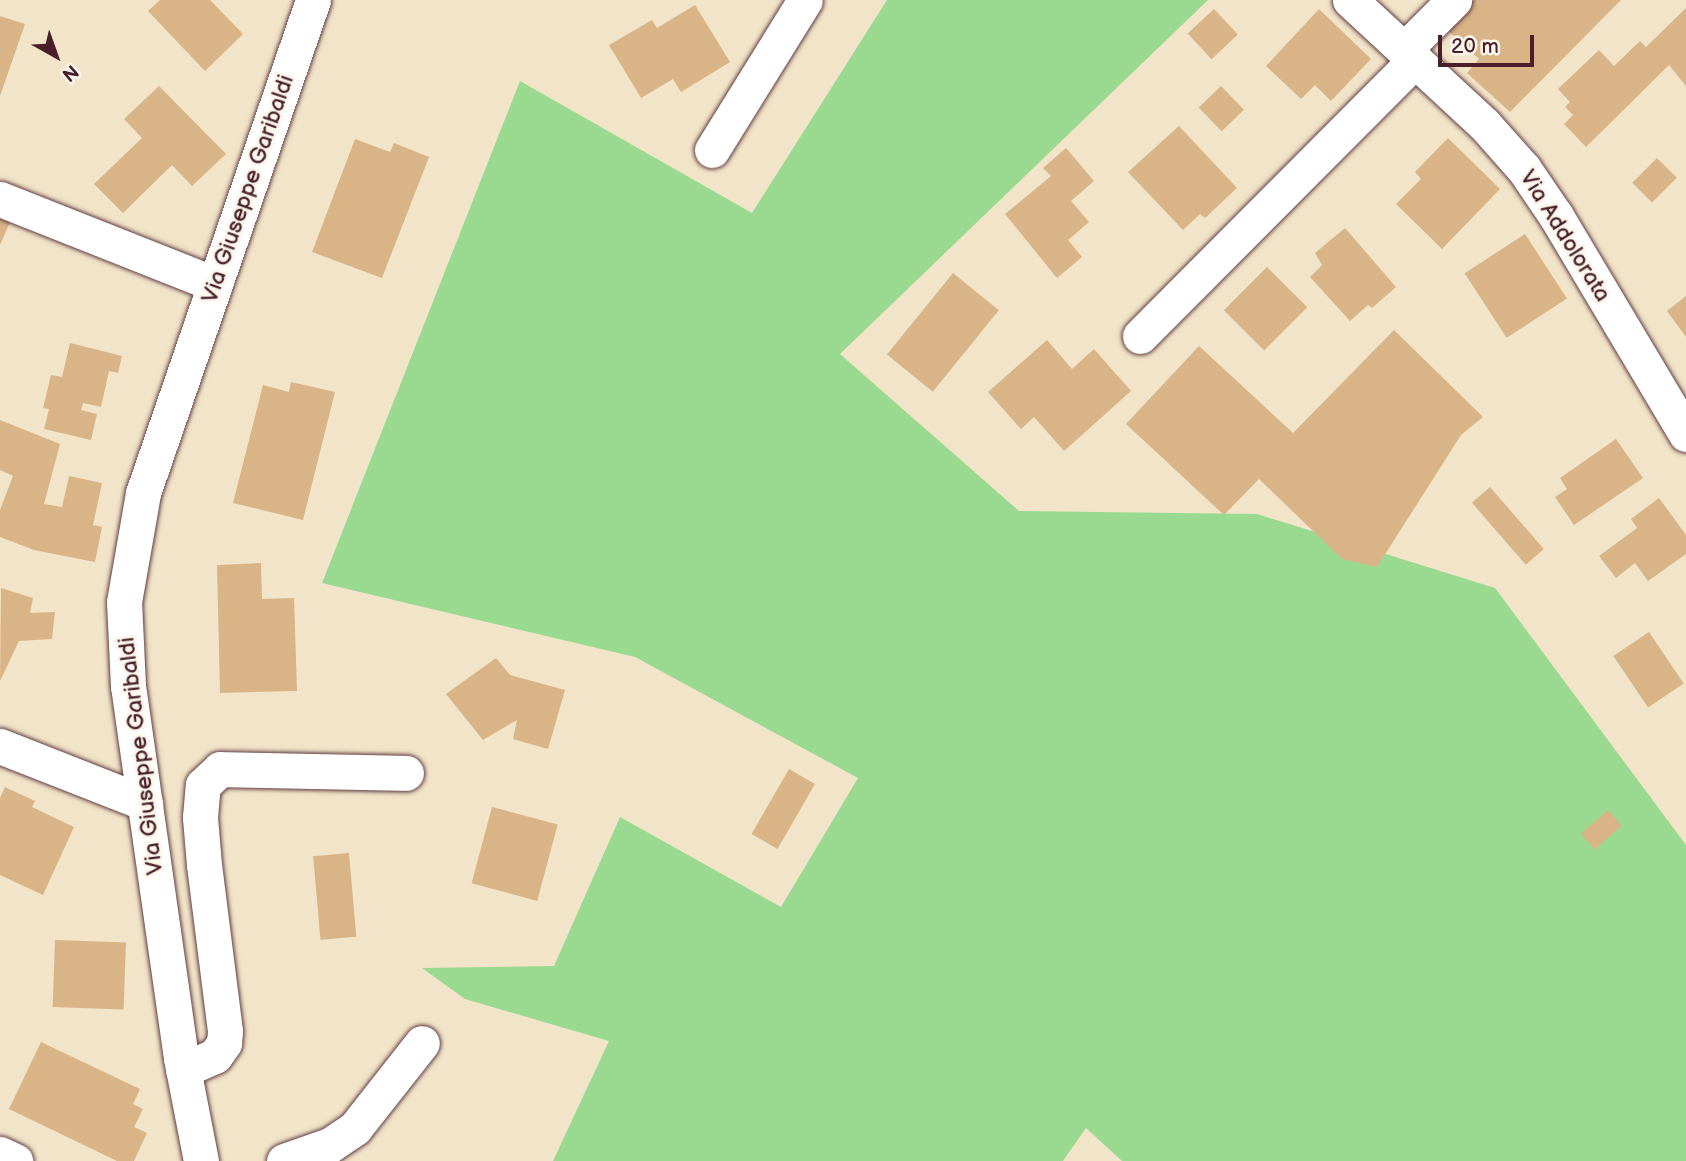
<!DOCTYPE html>
<html>
<head>
<meta charset="utf-8">
<style>
  body { margin:0 }
  #map { position:relative; width:1686px; height:1161px; overflow:hidden; background:#f2e4c8; font-family:"Balsamiq Sans",sans-serif }
  div>[style] { position:absolute }
  .green>* { inset:0; background:#99da90 }
  .building>* { inset:0; background:#d9b487; transform-origin:0 0 }
  .roads { filter:drop-shadow(0 0 2px #633d43) drop-shadow(0 0 2px #633d43) }
  .minor>* { height:35px; margin:-17.5px; padding:0 17.5px; transform-origin:17.5px; border-radius:17.5px; background:#fff }
  span { translate:-50% -50%; white-space:nowrap; text-align:center; line-height:1.15; -webkit-text-stroke:6px #fbf7ec; paint-order:stroke }
  .street-label { font-size:23px; color:#4a1f2b }
  .north { position:absolute; left:21px; top:21px; width:70px; height:70px; -webkit-text-stroke:5px #fbf7ec; paint-order:stroke; rotate:140deg; font-size:19px; font-weight:700; line-height:28px; text-align:center; color:#4a1f2b }
  .north::after { content:''; display:block; margin:auto; width:24px; height:32px; background:#4a1f2b; clip-path:polygon(50% 0,100% 100%,50% 72%,0 100%) }
  .scale { position:absolute; left:1438px; top:35px; width:96px; height:32px; box-sizing:border-box; border:4px solid #4a1f2b; border-top:0; padding-left:9px; font-size:21px; line-height:24px; white-space:nowrap; color:#4a1f2b; -webkit-text-stroke:5px #fbf7ec; paint-order:stroke }
</style>
</head>
<body>
<div id="map">
  <div class="green">
    <div style="clip-path:polygon(887px 0,1208px 0,840px 354px,1019px 511px,1257px 514px,1495px 588px,1686px 845px,1686px 1161px,1122px 1161px,1086px 1128px,1063px 1161px,553px 1161px,609px 1041px,465px 999px,422px 968px,554px 966px,620px 817px,781px 907px,858px 778px,635px 657px,322px 583px,520px 81px,752px 213px)"></div>
  </div>
  <div class="building">
    <div style="clip-path:polygon(160px 0,210px 0,243px 34px,205px 71px,148px 11px)"></div>
    <div style="clip-path:polygon(1474px 0,1621px 0,1510px 112px,1467px 73px,1479px 59px,1445px 28px)"></div>
    <div style="clip-path:polygon(695px 5px,730px 62px,681px 92px,673px 79px,641px 98px,609px 45px,652px 20px,657px 28px)"></div>
    <div style="clip-path:polygon(1686px 8px,1686px 86px,1669px 65px,1586px 147px,1564px 124px,1573px 115px,1565px 107px,1570px 102px,1558px 89px,1599px 50px,1614px 66px,1640px 41px,1646px 47px)"></div>
    <div style="left:1214px;top:9px;width:35px;height:36px;rotate:47deg"></div>
    <div style="clip-path:polygon(1319px 9px,1371px 59px,1331px 101px,1315px 85px,1301px 99px,1266px 66px)"></div>
    <div style="clip-path:polygon(0 16px,25px 24px,0 96px)"></div>
    <div style="clip-path:polygon(159px 86px,226px 154px,192px 186px,172px 165px,123px 213px,94px 184px,142px 138px,124px 119px)"></div>
    <div style="left:1221px;top:86px;width:33px;height:31px;rotate:46deg"></div>
    <div style="clip-path:polygon(1179px 126px,1237px 188px,1205px 218px,1200px 214px,1183px 230px,1128px 172px)"></div>
    <div style="clip-path:polygon(1448px 138px,1500px 189px,1442px 249px,1396px 204px,1421px 179px,1415px 172px)"></div>
    <div style="clip-path:polygon(355px 139px,390px 152px,394px 143px,429px 157px,382px 278px,312px 252px)"></div>
    <div style="clip-path:polygon(1066px 148px,1094px 181px,1071px 201px,1089px 222px,1068px 240px,1082px 257px,1057px 278px,1005px 214px,1051px 176px,1043px 168px)"></div>
    <div style="left:1657px;top:158px;width:28px;height:35px;rotate:45deg"></div>
    <div style="clip-path:polygon(0 218px,10px 222px,0 245px)"></div>
    <div style="clip-path:polygon(1345px 228px,1396px 287px,1372px 308px,1368px 305px,1350px 321px,1310px 277px,1322px 265px,1315px 253px)"></div>
    <div style="left:1525px;top:234px;width:77px;height:72px;rotate:57deg"></div>
    <div style="left:1267px;top:267px;width:57px;height:61px;rotate:45deg"></div>
    <div style="left:953px;top:273px;width:59px;height:105px;rotate:39deg"></div>
    <div style="clip-path:polygon(1686px 296px,1686px 337px,1667px 311px)"></div>
    <div style="clip-path:polygon(1394px 330px,1483px 417px,1461px 435px,1377px 567px,1342px 559px,1259px 479px,1224px 515px,1126px 424px,1199px 346px,1293px 433px)"></div>
    <div style="clip-path:polygon(1047px 340px,1072px 369px,1094px 349px,1131px 391px,1064px 451px,1034px 417px,1021px 429px,988px 392px)"></div>
    <div style="clip-path:polygon(70px 343px,122px 356px,118px 373px,109px 371px,101px 407px,83px 403px,81px 410px,97px 414px,91px 440px,44px 429px,49px 409px,43px 408px,51px 375px,62px 377px)"></div>
    <div style="clip-path:polygon(291px 382px,335px 392px,303px 520px,233px 503px,263px 385px,289px 392px)"></div>
    <div style="clip-path:polygon(0 420px,60px 444px,44px 504px,62px 507px,69px 476px,102px 483px,93px 525px,102px 527px,95px 562px,34px 550px,0 537px,0 510px,13px 476px,0 470px)"></div>
    <div style="clip-path:polygon(1616px 439px,1643px 478px,1574px 525px,1555px 497px,1567px 489px,1560px 478px)"></div>
    <div style="left:1490px;top:487px;width:82px;height:24px;rotate:49deg"></div>
    <div style="clip-path:polygon(1659px 498px,1686px 535px,1686px 554px,1648px 581px,1635px 563px,1616px 578px,1599px 556px,1637px 528px,1631px 519px)"></div>
    <div style="clip-path:polygon(261px 563px,262px 599px,294px 598px,297px 691px,220px 693px,217px 565px)"></div>
    <div style="clip-path:polygon(1px 588px,33px 598px,30px 613px,55px 612px,52px 639px,19px 641px,0 681px)"></div>
    <div style="left:1649px;top:632px;width:62px;height:43px;rotate:56deg"></div>
    <div style="clip-path:polygon(496px 658px,510px 675px,565px 690px,548px 749px,513px 739px,517px 720px,483px 740px,446px 694px)"></div>
    <div style="left:789px;top:769px;width:30px;height:75px;rotate:30deg"></div>
    <div style="clip-path:polygon(5px 787px,35px 801px,32px 807px,74px 827px,43px 895px,0 875px,0 798px)"></div>
    <div style="left:492px;top:807px;width:68px;height:79px;rotate:15deg"></div>
    <div style="left:1608px;top:810px;width:21px;height:36px;rotate:49deg"></div>
    <div style="left:349px;top:853px;width:84px;height:36px;rotate:85deg"></div>
    <div style="left:55px;top:940px;width:71px;height:67px;rotate:2deg"></div>
    <div style="clip-path:polygon(41px 1042px,140px 1089px,133px 1104px,143px 1109px,134px 1127px,147px 1133px,134px 1161px,117px 1161px,9px 1109px)"></div>
  </div>
  <div class="roads">
    <div class="minor">
      <div style="left:1350px;top:0;width:183px;rotate:42.8deg"></div>
      <div style="left:1484px;top:124px;width:60px;rotate:48.4deg"></div>
      <div style="left:1524px;top:169px;width:57px;rotate:55.8deg"></div>
      <div style="left:1556px;top:216px;width:254px;rotate:59.2deg"></div>
      <div style="left:1404px;top:50px;width:71px;rotate:-45deg"></div>
      <div style="left:712px;top:150px;width:176px;rotate:-58.2deg"></div>
      <div style="left:0;top:199px;width:231px;rotate:21.6deg"></div>
      <div style="left:1140px;top:336px;width:390px;rotate:-45.1deg"></div>
      <div style="left:0;top:746px;width:156px;rotate:21.5deg"></div>
      <div style="left:183px;top:1070px;width:35px;rotate:-24deg"></div>
      <div style="left:215px;top:1056px;width:16px;rotate:-55deg"></div>
      <div style="left:224px;top:1043px;width:12px;rotate:-85deg"></div>
      <div style="left:225px;top:1031px;width:167px;rotate:-97.2deg"></div>
      <div style="left:204px;top:865px;width:48px;rotate:-94.8deg"></div>
      <div style="left:200px;top:817px;width:32px;rotate:-85deg"></div>
      <div style="left:203px;top:785px;width:23px;rotate:-43deg"></div>
      <div style="left:220px;top:769px;width:186px;rotate:1.2deg"></div>
      <div style="left:0;top:1154px;width:17px;rotate:25deg"></div>
      <div style="left:201px;top:1161px;width:105px;rotate:-101deg"></div>
      <div style="left:181px;top:1058px;width:376px;rotate:-98.1deg"></div>
      <div style="left:128px;top:686px;width:84px;rotate:-92.7deg"></div>
      <div style="left:124px;top:602px;width:111px;rotate:-80.1deg"></div>
      <div style="left:143px;top:493px;width:521px;rotate:-70.97deg"></div>
      <div style="left:284px;top:1161px;width:49px;rotate:-19.2deg"></div>
      <div style="left:330px;top:1145px;width:30px;rotate:-34deg"></div>
      <div style="left:355px;top:1128px;width:108px;rotate:-51.8deg"></div>
    </div>
  </div>
  <div class="street-label">
    <span style="left:248px;top:189px;rotate:-71deg">Via Giuseppe Garibaldi</span>
    <span style="left:1565px;top:236px;rotate:58deg">Via Addolorata</span>
    <span style="left:141px;top:756px;rotate:-97deg">Via Giuseppe Garibaldi</span>
  </div>
  <div class="north">N</div>
  <div class="scale">20 m</div>
</div>
</body>
</html>
